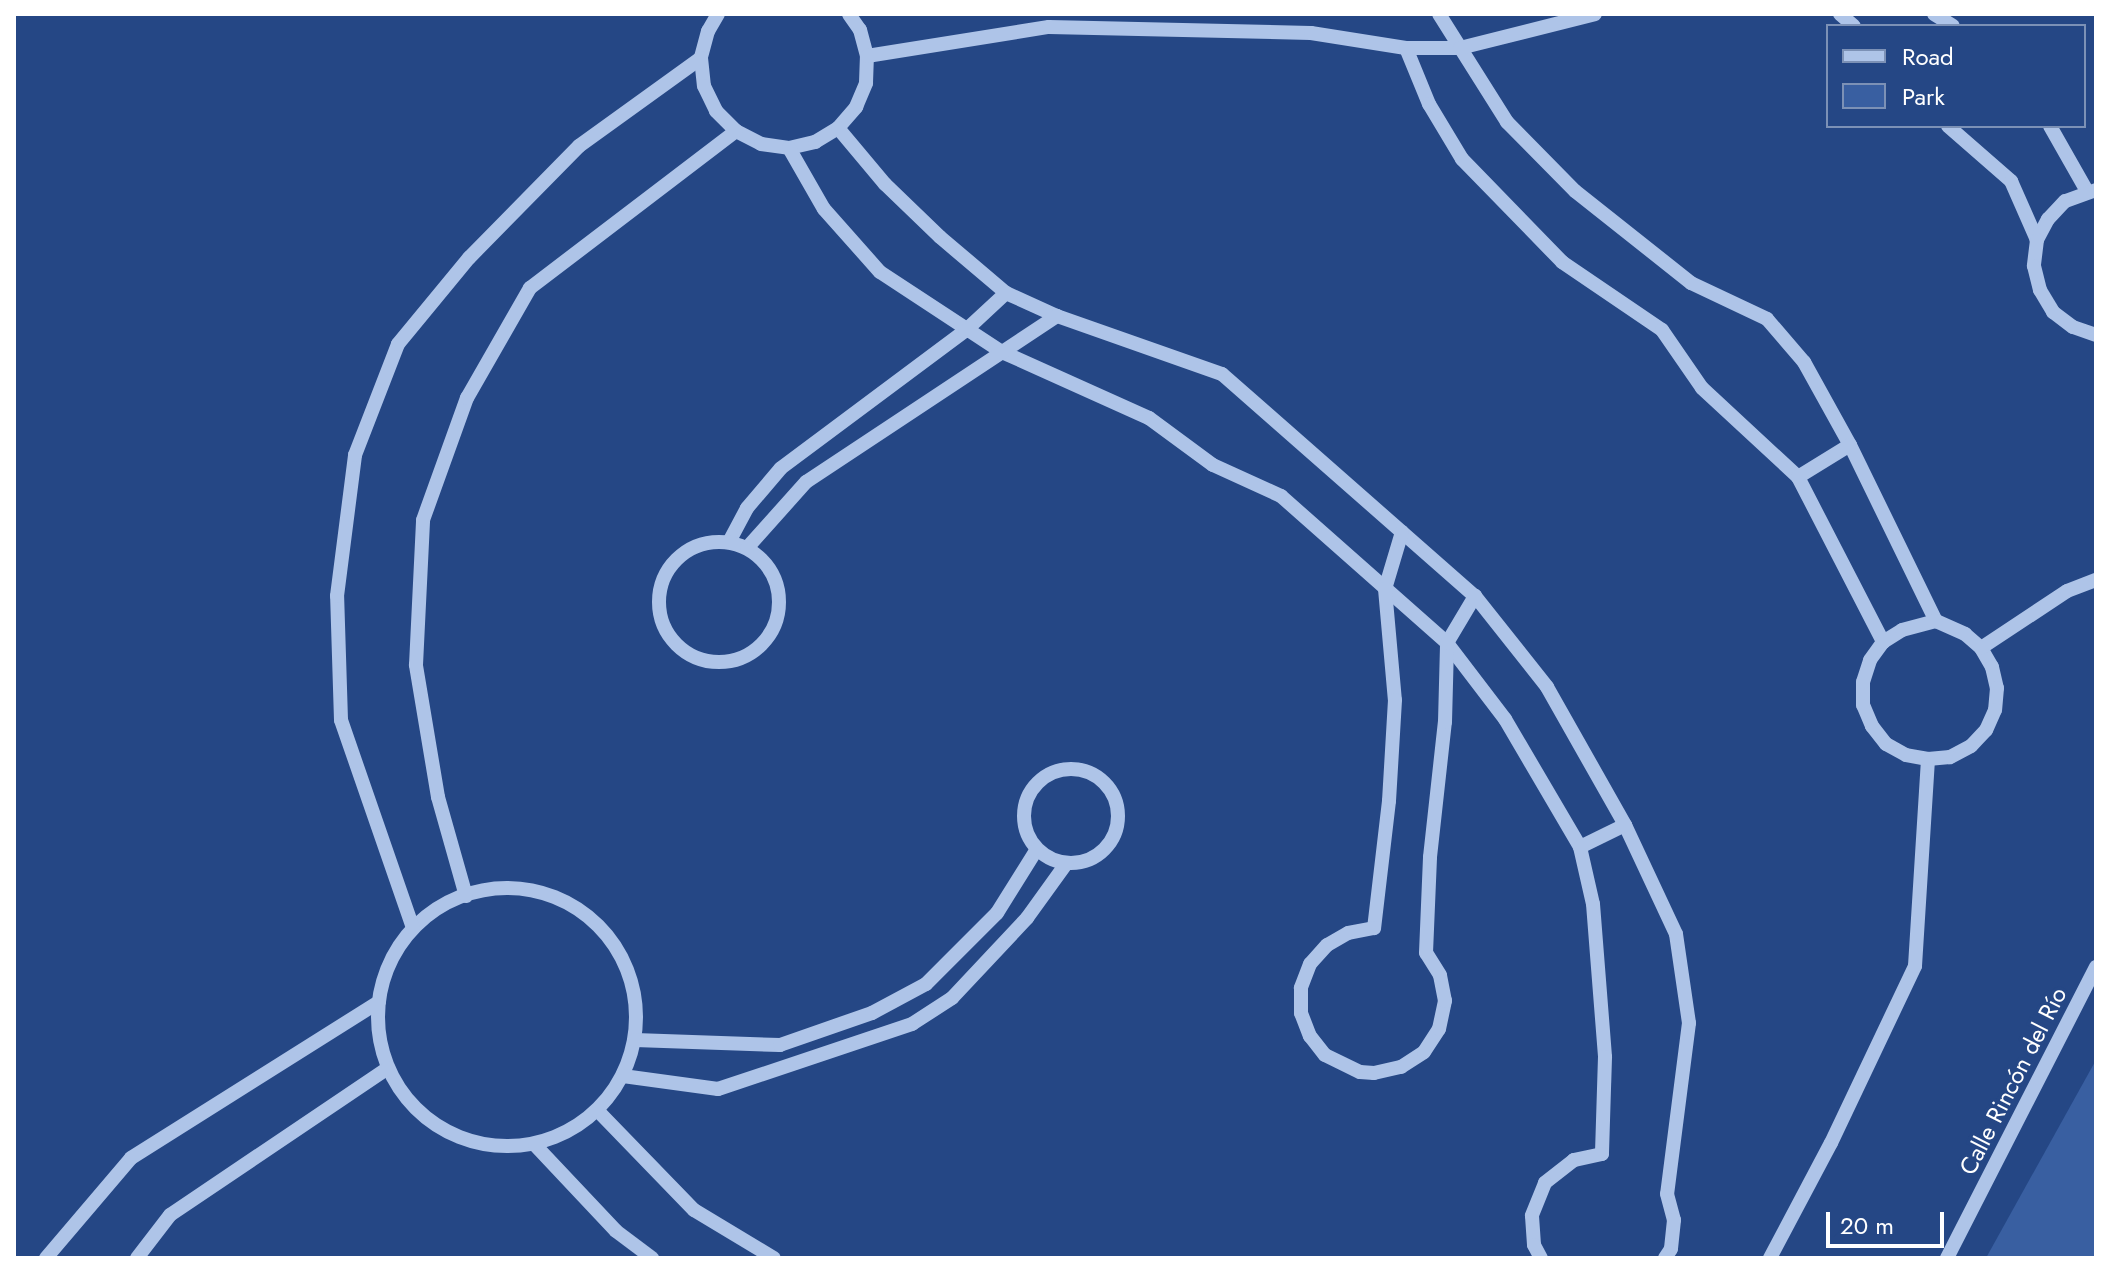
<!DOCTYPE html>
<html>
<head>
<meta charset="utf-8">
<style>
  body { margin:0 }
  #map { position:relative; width:2110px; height:1272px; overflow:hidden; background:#254785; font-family:Jost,sans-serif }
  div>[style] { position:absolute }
  .green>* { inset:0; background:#395fa1 }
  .minor>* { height:14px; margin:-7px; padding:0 7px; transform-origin:7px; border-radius:7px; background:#aec4e8 }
  .minor>.ring { margin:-7px; padding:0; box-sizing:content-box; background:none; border:14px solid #aec4e8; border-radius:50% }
  span { translate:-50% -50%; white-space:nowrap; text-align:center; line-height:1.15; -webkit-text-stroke:7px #254785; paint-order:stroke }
  .street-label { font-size:24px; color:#fff }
  .frame { position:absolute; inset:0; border:16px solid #fff; pointer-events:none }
  .legend { position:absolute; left:1826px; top:24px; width:260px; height:104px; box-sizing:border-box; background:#254785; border:2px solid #7c91b6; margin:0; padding:10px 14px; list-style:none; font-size:24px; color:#fff }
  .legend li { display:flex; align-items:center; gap:16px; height:40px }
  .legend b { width:40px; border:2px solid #7c91b6 }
  .scale { position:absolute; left:1826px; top:1212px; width:118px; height:36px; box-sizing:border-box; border:4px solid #fff; border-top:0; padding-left:10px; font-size:24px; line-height:28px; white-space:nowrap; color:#fff; -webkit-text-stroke:6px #254785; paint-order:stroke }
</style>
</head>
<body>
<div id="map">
  <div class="green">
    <div style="clip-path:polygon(2096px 1060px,2096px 1258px,1986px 1258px)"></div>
  </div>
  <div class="minor">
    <div style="left:718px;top:14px;width:20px;rotate:120deg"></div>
    <div style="left:708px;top:31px;width:28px;rotate:105deg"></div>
    <div style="left:701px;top:58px;width:28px;rotate:84deg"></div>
    <div style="left:704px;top:86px;width:28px;rotate:64deg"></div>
    <div style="left:716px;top:111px;width:28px;rotate:45deg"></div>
    <div style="left:736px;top:131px;width:28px;rotate:27deg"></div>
    <div style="left:761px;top:144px;width:28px;rotate:8deg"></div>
    <div style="left:789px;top:148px;width:27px;rotate:-13deg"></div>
    <div style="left:815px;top:142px;width:27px;rotate:-31deg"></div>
    <div style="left:838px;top:128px;width:28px;rotate:-49deg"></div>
    <div style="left:856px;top:107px;width:26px;rotate:-67deg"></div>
    <div style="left:866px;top:83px;width:27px;rotate:-88deg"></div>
    <div style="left:867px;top:56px;width:27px;rotate:-105deg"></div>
    <div style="left:860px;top:30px;width:19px;rotate:-125deg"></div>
    <div style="left:1439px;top:14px;width:128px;rotate:57.8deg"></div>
    <div style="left:1507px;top:122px;width:97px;rotate:45.4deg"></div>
    <div style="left:1575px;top:191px;width:148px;rotate:38.4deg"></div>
    <div style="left:1691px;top:283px;width:84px;rotate:25.3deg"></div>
    <div style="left:1767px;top:319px;width:57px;rotate:49.3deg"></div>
    <div style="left:1804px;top:362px;width:95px;rotate:61deg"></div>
    <div style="left:1850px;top:445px;width:196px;rotate:64deg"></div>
    <div style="left:1840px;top:14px;width:18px;rotate:41deg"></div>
    <div style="left:1934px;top:14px;width:22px;rotate:32deg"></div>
    <div style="left:1406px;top:48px;width:61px;rotate:67.7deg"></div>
    <div style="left:1429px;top:104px;width:64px;rotate:59deg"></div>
    <div style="left:1462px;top:159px;width:144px;rotate:45.8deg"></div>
    <div style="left:1562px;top:262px;width:121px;rotate:34.2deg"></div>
    <div style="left:1662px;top:330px;width:70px;rotate:55.4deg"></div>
    <div style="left:1702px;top:388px;width:131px;rotate:42.8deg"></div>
    <div style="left:1798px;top:477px;width:186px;rotate:62.7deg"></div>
    <div style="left:867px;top:56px;width:184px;rotate:-9.1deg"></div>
    <div style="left:1049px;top:27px;width:262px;rotate:1.3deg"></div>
    <div style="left:1311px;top:33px;width:96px;rotate:9deg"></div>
    <div style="left:1406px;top:48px;width:54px"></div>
    <div style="left:1460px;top:48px;width:139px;rotate:-14.1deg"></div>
    <div style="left:1948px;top:126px;width:84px;rotate:41.1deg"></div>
    <div style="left:2011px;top:181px;width:64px;rotate:66.2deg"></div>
    <div style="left:2050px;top:126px;width:75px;rotate:60.4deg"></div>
    <div style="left:838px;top:128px;width:73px;rotate:50deg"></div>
    <div style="left:885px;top:184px;width:76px;rotate:43.9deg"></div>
    <div style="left:940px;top:237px;width:87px;rotate:40.3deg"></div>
    <div style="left:1006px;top:293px;width:56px;rotate:24.3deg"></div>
    <div style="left:1057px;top:316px;width:175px;rotate:19.4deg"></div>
    <div style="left:1222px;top:374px;width:337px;rotate:41.3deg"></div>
    <div style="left:1475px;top:596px;width:116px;rotate:51.6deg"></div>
    <div style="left:1547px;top:687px;width:159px;rotate:60.5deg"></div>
    <div style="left:1625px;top:825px;width:120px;rotate:64.9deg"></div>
    <div style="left:1676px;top:934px;width:90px;rotate:81.7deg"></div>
    <div style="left:1689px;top:1023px;width:172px;rotate:97.3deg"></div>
    <div style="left:1667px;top:1194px;width:27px;rotate:75deg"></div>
    <div style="left:1674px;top:1220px;width:29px;rotate:96deg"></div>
    <div style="left:1671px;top:1249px;width:11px;rotate:124deg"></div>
    <div style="left:789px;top:148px;width:70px;rotate:60.2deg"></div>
    <div style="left:824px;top:209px;width:84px;rotate:48.4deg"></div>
    <div style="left:880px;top:272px;width:146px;rotate:33.3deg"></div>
    <div style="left:1002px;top:352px;width:161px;rotate:24.2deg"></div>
    <div style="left:1149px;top:418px;width:79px;rotate:36.3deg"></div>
    <div style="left:1213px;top:465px;width:75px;rotate:24.5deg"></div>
    <div style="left:1281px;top:496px;width:222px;rotate:41.5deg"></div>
    <div style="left:1447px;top:643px;width:96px;rotate:52.7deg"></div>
    <div style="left:1505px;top:719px;width:148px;rotate:59.6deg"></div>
    <div style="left:1580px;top:847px;width:58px;rotate:77.2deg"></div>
    <div style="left:1593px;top:904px;width:153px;rotate:85.5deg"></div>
    <div style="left:1605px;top:1057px;width:97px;rotate:91.8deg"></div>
    <div style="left:1602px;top:1154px;width:29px;rotate:168deg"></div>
    <div style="left:1574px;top:1160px;width:37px;rotate:142deg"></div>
    <div style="left:1545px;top:1183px;width:35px;rotate:112deg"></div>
    <div style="left:1532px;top:1216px;width:29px;rotate:86deg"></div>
    <div style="left:1534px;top:1245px;width:15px;rotate:62deg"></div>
    <div style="left:2096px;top:190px;width:33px;rotate:160deg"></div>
    <div style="left:2065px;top:201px;width:25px;rotate:133deg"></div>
    <div style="left:2048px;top:219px;width:24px;rotate:118deg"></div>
    <div style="left:2037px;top:240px;width:26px;rotate:97deg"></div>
    <div style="left:2034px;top:266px;width:25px;rotate:76deg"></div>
    <div style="left:2040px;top:290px;width:26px;rotate:59deg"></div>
    <div style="left:2053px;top:312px;width:25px;rotate:37deg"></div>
    <div style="left:2073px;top:327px;width:24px;rotate:19deg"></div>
    <div style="left:1798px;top:477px;width:61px;rotate:-31.6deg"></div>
    <div style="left:1402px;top:532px;width:59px;rotate:106.6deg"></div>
    <div style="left:1385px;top:589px;width:111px;rotate:84.9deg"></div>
    <div style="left:1395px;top:700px;width:101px;rotate:93.4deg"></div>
    <div style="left:1389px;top:801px;width:128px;rotate:96.7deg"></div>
    <div style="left:1374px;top:928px;width:26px;rotate:169deg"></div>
    <div style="left:1348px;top:933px;width:24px;rotate:150deg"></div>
    <div style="left:1327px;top:945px;width:25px;rotate:132deg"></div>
    <div style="left:1310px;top:964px;width:26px;rotate:111deg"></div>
    <div style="left:1301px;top:988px;width:25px;rotate:90deg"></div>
    <div style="left:1301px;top:1013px;width:25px;rotate:69deg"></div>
    <div style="left:1310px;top:1036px;width:24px;rotate:52deg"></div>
    <div style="left:1325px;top:1055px;width:39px;rotate:26deg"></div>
    <div style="left:1360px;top:1072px;width:14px;rotate:4deg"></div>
    <div style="left:1374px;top:1073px;width:28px;rotate:-13deg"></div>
    <div style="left:1401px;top:1067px;width:27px;rotate:-33deg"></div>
    <div style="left:1424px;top:1052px;width:27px;rotate:-57deg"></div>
    <div style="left:1439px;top:1029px;width:29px;rotate:-78deg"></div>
    <div style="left:1445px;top:1001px;width:26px;rotate:-101deg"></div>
    <div style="left:1440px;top:975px;width:26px;rotate:-122deg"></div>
    <div style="left:1426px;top:953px;width:96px;rotate:-87.6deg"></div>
    <div style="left:1430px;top:857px;width:136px;rotate:-83.7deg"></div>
    <div style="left:1445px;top:722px;width:79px;rotate:-88.5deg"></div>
    <div style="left:1447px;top:643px;width:55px;rotate:-59.2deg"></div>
    <div style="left:729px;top:542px;width:38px;rotate:-62deg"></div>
    <div style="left:747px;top:508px;width:52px;rotate:-49.6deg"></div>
    <div style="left:781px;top:468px;width:229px;rotate:-36.7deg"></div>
    <div style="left:965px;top:331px;width:56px;rotate:-42.8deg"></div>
    <div class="ring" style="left:659px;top:542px;width:106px;height:106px"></div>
    <div style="left:747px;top:548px;width:89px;rotate:-48.2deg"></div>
    <div style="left:806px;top:482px;width:301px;rotate:-33.5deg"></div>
    <div style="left:1936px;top:621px;width:32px;rotate:24deg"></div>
    <div style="left:1965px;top:634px;width:21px;rotate:41deg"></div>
    <div style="left:1981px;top:648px;width:22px;rotate:60deg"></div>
    <div style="left:1992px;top:667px;width:22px;rotate:77deg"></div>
    <div style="left:1997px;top:688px;width:22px;rotate:95deg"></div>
    <div style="left:1995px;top:710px;width:22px;rotate:114deg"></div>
    <div style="left:1986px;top:730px;width:22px;rotate:133deg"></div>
    <div style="left:1971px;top:746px;width:24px;rotate:152deg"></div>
    <div style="left:1950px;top:757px;width:22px;rotate:175deg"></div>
    <div style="left:1928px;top:759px;width:22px;rotate:-170deg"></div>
    <div style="left:1906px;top:755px;width:23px;rotate:-151deg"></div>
    <div style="left:1886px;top:744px;width:23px;rotate:-128deg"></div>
    <div style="left:1872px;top:726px;width:23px;rotate:-113deg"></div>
    <div style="left:1863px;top:705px;width:23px;rotate:-90deg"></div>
    <div style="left:1863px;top:682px;width:23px;rotate:-72deg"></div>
    <div style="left:1870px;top:660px;width:22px;rotate:-54deg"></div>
    <div style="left:1883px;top:642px;width:22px;rotate:-32deg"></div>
    <div style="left:1902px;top:630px;width:35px;rotate:-15deg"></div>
    <div style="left:1981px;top:648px;width:103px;rotate:-33.5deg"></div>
    <div style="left:2067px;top:591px;width:31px;rotate:-21deg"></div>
    <div class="ring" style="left:1024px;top:769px;width:80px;height:80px"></div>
    <div style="left:1580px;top:847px;width:50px;rotate:-26.1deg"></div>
    <div class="ring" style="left:378px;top:888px;width:244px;height:244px"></div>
    <div style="left:466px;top:896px;width:103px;rotate:-105.8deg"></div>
    <div style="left:438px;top:797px;width:134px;rotate:-99.5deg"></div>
    <div style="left:416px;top:665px;width:145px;rotate:-87.2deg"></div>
    <div style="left:423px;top:520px;width:130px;rotate:-70.2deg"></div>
    <div style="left:467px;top:398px;width:127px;rotate:-60.2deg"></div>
    <div style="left:530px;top:288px;width:259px;rotate:-37.3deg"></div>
    <div style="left:413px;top:928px;width:220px;rotate:-109.1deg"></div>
    <div style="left:341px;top:720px;width:124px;rotate:-91.8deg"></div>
    <div style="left:337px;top:596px;width:142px;rotate:-82.7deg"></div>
    <div style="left:355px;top:455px;width:119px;rotate:-68.8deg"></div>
    <div style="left:398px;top:344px;width:112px;rotate:-50.5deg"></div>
    <div style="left:469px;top:258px;width:157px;rotate:-45.5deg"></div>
    <div style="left:579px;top:146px;width:150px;rotate:-35.8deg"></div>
    <div style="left:635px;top:1040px;width:145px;rotate:2deg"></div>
    <div style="left:780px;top:1045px;width:97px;rotate:-19.2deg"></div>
    <div style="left:872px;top:1013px;width:61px;rotate:-28.2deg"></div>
    <div style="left:926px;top:984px;width:100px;rotate:-45deg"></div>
    <div style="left:997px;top:913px;width:75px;rotate:-58deg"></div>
    <div style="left:623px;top:1076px;width:96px;rotate:7.8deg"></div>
    <div style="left:718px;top:1089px;width:205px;rotate:-18.5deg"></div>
    <div style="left:912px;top:1024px;width:48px;rotate:-33deg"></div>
    <div style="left:952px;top:998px;width:110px;rotate:-46.8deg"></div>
    <div style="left:1027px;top:918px;width:67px;rotate:-54.2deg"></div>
    <div style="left:598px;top:1111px;width:138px;rotate:45.9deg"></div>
    <div style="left:694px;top:1210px;width:93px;rotate:31deg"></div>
    <div style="left:535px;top:1145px;width:118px;rotate:46.7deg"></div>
    <div style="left:616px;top:1231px;width:45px;rotate:36.9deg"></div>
    <div style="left:46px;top:1258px;width:131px;rotate:-49.6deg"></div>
    <div style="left:131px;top:1158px;width:293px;rotate:-32.2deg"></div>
    <div style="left:137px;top:1258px;width:54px;rotate:-52.5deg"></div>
    <div style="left:170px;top:1215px;width:263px;rotate:-34deg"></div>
    <div style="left:1770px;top:1258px;width:130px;rotate:-62.1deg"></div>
    <div style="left:1831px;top:1143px;width:196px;rotate:-64.6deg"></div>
    <div style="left:1915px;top:966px;width:207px;rotate:-86.4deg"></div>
    <div style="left:1947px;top:1258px;width:327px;rotate:-62.9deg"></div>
  </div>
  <div class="street-label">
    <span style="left:2013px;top:1081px;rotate:-63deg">Calle Rincón del Río</span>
  </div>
  <div class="frame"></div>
  <ul class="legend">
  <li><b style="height:10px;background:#aec4e8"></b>Road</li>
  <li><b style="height:22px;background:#395fa1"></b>Park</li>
  </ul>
  <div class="scale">20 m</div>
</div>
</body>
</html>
